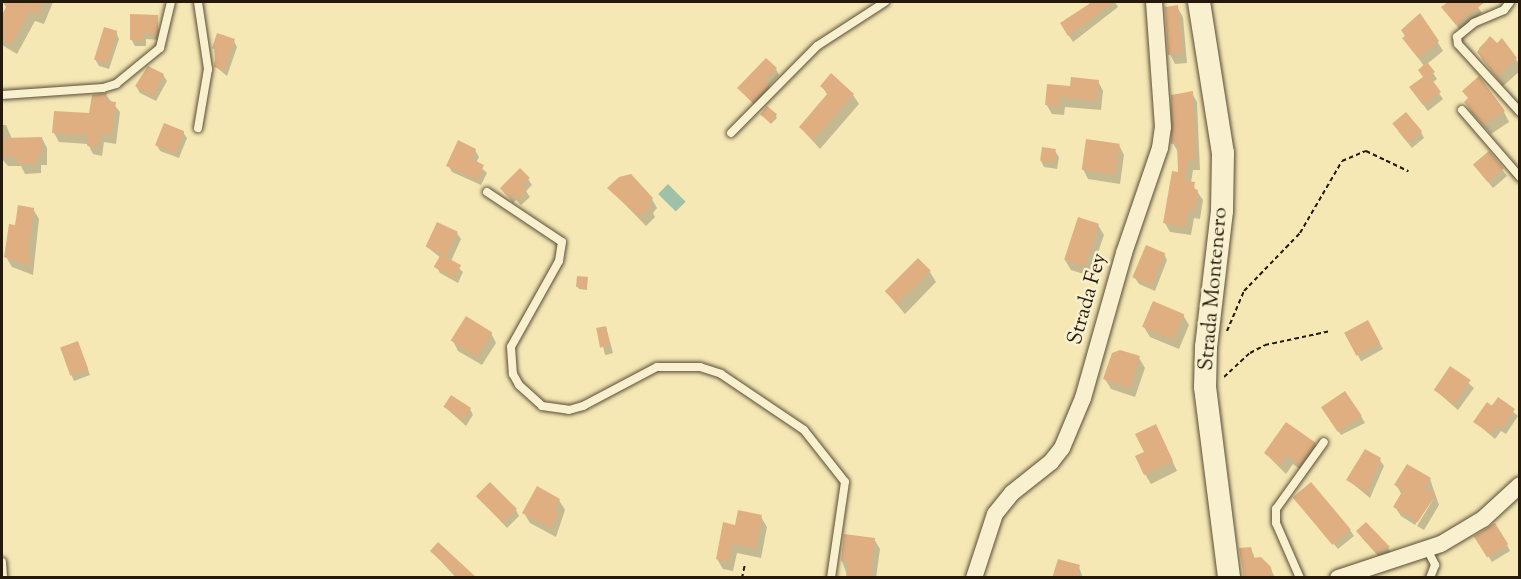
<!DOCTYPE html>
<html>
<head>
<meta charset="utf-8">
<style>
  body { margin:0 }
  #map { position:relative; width:1521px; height:579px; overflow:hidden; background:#f6e8b5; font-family:"Sorts Mill Goudy",serif }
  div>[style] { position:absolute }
  .water>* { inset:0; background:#9ec1a7; transform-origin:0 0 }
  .shadow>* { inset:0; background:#0003; transform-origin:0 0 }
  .building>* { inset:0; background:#dfaf82; transform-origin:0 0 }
  .path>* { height:2px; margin-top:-1px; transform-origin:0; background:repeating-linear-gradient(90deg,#24190b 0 4.5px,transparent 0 7.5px) }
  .roads { filter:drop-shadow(0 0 2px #584d36) drop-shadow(0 0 2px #584d36) }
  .service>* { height:8px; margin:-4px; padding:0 4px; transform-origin:4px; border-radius:4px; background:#f9f0cf }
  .minor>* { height:16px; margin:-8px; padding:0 8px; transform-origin:8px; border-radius:8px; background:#f9f0cf }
  .secondary>* { height:22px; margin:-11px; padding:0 11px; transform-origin:11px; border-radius:11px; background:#f9f0cf }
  span { translate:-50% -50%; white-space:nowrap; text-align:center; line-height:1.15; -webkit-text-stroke:5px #f9f0cf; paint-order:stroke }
  .street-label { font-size:21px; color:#24190b }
  .frame { position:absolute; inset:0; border:3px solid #24190b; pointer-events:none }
</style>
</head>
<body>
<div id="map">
  <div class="water">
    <div style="left:668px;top:184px;width:25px;height:14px;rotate:45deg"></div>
  </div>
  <div class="shadow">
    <div style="clip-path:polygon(12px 2px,53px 2px,44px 24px,35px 21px,17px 54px,2px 45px,2px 21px)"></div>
    <div style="clip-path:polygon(1088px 2px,1115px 2px,1118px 7px,1073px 42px,1065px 30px,1090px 4px)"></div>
    <div style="clip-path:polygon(1451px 2px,1474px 2px,1482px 13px,1460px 30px,1443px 7px)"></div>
    <div style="clip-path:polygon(1177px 7px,1183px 17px,1187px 63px,1175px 64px,1170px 54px)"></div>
    <div style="clip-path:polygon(157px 16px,160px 40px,146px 39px,146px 46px,135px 46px,131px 39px)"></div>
    <div style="clip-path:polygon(116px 32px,119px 39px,109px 69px,99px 66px,95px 59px)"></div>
    <div style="clip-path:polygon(1490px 38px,1497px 45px,1502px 40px,1520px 65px,1520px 71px,1503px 86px,1481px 58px,1479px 48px)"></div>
    <div style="clip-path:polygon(1404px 39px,1437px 41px,1443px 51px,1427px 64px,1437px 79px,1432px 83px,1443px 99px,1428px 111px,1415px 94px,1424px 78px,1424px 66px)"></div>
    <div style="clip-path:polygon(234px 41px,237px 47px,227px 76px,216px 67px,214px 48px)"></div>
    <div style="clip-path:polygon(776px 69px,779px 75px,769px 86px,772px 92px,757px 108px,739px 88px)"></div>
    <div style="clip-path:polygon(163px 75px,167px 81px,156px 101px,140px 93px,136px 86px)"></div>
    <div style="clip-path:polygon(1098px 81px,1103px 91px,1101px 110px,1065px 107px,1064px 115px,1052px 114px,1046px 104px,1071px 88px)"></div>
    <div style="clip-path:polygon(822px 86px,853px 95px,859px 104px,820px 149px,800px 127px,828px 96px)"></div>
    <div style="clip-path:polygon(1192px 93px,1197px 102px,1200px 170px,1193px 170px,1191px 183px,1203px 200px,1200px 219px,1194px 218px,1191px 235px,1170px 232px,1165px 223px,1179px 173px,1179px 154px,1173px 143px)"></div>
    <div style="clip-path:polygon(106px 95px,120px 112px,116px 144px,104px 142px,102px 156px,93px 154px,88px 144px,59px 142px,54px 133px,91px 115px)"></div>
    <div style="clip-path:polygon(1469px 99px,1504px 112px,1509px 122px,1491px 134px,1471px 112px,1466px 102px)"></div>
    <div style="clip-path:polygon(762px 115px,775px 115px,777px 118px,771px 124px)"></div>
    <div style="clip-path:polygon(2px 125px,6px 125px,12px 139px,42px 138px,47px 148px,47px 165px,41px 165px,41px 173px,25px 174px,21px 166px,8px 166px,2px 159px)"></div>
    <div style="clip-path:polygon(1398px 131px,1421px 132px,1424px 138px,1412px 148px)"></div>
    <div style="clip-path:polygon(183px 132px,187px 138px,179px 158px,160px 151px,157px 145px)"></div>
    <div style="clip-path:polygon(1119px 145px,1124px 155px,1120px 184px,1088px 179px,1083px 169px)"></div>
    <div style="clip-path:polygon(475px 150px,479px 157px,476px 163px,487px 173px,481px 185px,452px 172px,448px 165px)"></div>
    <div style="clip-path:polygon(1055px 151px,1059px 157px,1057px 169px,1044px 167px,1041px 161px)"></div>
    <div style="clip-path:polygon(1489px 153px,1507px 176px,1493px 188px,1479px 171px)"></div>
    <div style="clip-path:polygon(528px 179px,532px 185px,526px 191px,530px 197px,521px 205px,516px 200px,513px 203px,501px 188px)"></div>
    <div style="clip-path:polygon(609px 188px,652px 199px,657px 208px,653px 213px,655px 217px,646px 226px)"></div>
    <div style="clip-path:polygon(33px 209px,39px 219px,33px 275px,12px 267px,6px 257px,16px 227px)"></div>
    <div style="clip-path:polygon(1098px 225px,1104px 235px,1090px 276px,1071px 270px,1065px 260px)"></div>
    <div style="clip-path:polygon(457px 233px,461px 239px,451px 261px,463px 272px,458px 283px,440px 273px,436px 266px,441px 258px,427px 247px)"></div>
    <div style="clip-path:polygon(1164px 254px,1167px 260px,1155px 291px,1139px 284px,1135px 278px)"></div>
    <div style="clip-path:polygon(930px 272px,936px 282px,905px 314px,888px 294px)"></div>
    <div style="clip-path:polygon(587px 278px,587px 290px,579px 289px,577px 286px)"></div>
    <div style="clip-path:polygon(1183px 315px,1189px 325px,1179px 349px,1150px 337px,1144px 327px)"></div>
    <div style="left:1368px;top:322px;width:31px;height:25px;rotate:61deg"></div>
    <div style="left:606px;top:327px;width:27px;height:8px;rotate:75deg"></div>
    <div style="clip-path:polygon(491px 333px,496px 343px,482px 365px,458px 351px,453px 341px)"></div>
    <div style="clip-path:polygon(78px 343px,90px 375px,74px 381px,71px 374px)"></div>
    <div style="clip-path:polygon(1139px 358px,1145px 368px,1135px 397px,1111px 389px,1105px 379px)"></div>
    <div style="clip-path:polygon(1451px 368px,1474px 388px,1458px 410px,1435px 390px)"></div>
    <div style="clip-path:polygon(1498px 399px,1518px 416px,1506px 434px,1501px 431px,1495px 439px,1475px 422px)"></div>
    <div style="clip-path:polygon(445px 407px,470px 409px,473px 415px,466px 426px)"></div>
    <div style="clip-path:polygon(1327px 414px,1361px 416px,1365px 423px,1341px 435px)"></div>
    <div style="clip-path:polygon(1161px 436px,1177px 471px,1151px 484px,1145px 474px,1146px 453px)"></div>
    <div style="clip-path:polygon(1315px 444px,1320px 453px,1306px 474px,1293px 464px,1286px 474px,1265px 453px)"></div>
    <div style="clip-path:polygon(1380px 460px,1384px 466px,1370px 498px,1348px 480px)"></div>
    <div style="clip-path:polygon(1430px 479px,1439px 505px,1424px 530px,1417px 526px,1434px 498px,1415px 525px,1401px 516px,1395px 507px,1402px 495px,1396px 485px)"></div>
    <div style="clip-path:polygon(478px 496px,516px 510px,519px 516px,507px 528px)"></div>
    <div style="clip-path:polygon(1295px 498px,1350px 530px,1354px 536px,1338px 549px)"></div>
    <div style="clip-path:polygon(559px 500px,565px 510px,556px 537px,530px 523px,524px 513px)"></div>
    <div style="clip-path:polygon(761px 517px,767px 527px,761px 558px,737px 553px,733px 571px,723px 569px,717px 559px,737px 527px)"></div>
    <div style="clip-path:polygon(1366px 524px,1388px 548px,1392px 554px,1381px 559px,1362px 538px,1358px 532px)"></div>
    <div style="clip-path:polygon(1476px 537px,1507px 545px,1510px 551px,1492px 562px)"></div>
    <div style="clip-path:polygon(874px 539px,880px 549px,876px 578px,848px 578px,842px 561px)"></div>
    <div style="clip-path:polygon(1251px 548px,1255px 559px,1270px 567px,1275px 578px,1244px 578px,1241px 549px)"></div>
    <div style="clip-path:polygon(432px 551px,475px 578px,456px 578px)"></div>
    <div style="clip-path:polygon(1079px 567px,1083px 578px,1053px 578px)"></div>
  </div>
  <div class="building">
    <div style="clip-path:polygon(3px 2px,44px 2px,38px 14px,29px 12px,11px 45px,2px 39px,2px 15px,6px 7px)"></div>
    <div style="clip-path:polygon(1092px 2px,1114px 2px,1068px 36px,1060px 23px)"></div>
    <div style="clip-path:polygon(1448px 2px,1485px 2px,1456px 25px,1441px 7px)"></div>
    <div style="clip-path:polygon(1178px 5px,1183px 53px,1168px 55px,1165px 7px)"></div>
    <div style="clip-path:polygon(1420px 13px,1439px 41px,1418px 58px,1402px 38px,1405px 36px,1401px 30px)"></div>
    <div style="clip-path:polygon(130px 14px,158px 15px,157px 34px,143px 33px,143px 40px,130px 40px)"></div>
    <div style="left:104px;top:27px;width:14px;height:34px;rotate:17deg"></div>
    <div style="clip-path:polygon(217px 33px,235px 39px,224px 70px,214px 67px,216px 50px,212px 48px)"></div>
    <div style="clip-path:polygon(1490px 36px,1497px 43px,1502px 38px,1517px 58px,1497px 77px,1477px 52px)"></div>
    <div style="clip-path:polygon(766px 58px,777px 68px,765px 80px,770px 85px,752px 102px,737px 88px)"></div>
    <div style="clip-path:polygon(1427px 62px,1435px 72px,1429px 76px,1441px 92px,1423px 105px,1409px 87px,1423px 77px,1418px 70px)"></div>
    <div style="clip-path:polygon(148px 66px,164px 74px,153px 96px,135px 86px)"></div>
    <div style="clip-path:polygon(831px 73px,854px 94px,813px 140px,799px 127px,828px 93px,820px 86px)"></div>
    <div style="clip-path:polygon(1479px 76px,1505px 111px,1484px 125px,1464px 102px,1468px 98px,1462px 91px)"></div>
    <div style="clip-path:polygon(1071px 77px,1099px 80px,1096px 101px,1060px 97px,1059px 106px,1045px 105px,1047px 84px,1070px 86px)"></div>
    <div style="clip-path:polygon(1193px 91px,1196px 160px,1188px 161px,1185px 181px,1195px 182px,1194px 189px,1198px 190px,1195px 210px,1189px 209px,1186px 227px,1163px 223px,1172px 171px,1178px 172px,1177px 143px,1171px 144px,1171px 95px)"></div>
    <div style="clip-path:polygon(107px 93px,106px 101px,116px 102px,112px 135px,100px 134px,98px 147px,87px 146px,88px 135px,52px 133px,54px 111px,89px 113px,92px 95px)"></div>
    <div style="left:767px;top:106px;width:13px;height:11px;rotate:39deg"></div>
    <div style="left:1406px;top:112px;width:25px;height:18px;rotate:50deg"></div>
    <div style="left:164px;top:123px;width:22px;height:24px;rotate:22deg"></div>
    <div style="clip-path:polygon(42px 137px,42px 156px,36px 156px,37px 164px,18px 164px,18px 157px,2px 157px,2px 138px)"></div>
    <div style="left:1086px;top:139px;width:34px;height:31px;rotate:8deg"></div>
    <div style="clip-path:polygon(458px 140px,476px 149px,472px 159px,484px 165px,477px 180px,446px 166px)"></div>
    <div style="left:1042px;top:147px;width:14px;height:14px;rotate:8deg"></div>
    <div style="left:1489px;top:151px;width:23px;height:21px;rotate:50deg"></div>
    <div style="clip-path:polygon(520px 168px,530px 178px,522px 185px,527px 190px,517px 200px,512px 194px,509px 198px,500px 188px)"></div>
    <div style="clip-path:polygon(631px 174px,653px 198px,647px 203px,651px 207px,639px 217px,607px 188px,619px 177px)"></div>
    <div style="clip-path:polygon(18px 205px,34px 208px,28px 252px,31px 261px,27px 265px,4px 257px,9px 224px,15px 225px)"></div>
    <div style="left:1078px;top:217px;width:22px;height:45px;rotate:18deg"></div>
    <div style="left:437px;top:222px;width:23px;height:27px;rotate:25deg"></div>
    <div style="left:1146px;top:245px;width:21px;height:35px;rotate:23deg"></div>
    <div style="left:441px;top:254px;width:23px;height:15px;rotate:29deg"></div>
    <div style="left:918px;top:258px;width:18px;height:47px;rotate:45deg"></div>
    <div style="left:577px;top:276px;width:11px;height:11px;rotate:5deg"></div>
    <div style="left:1153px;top:301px;width:34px;height:28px;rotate:23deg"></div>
    <div style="left:466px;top:316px;width:31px;height:29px;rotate:32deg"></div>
    <div style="left:1368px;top:320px;width:26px;height:27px;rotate:62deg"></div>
    <div style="left:606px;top:326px;width:20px;height:10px;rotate:79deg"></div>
    <div style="left:78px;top:341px;width:30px;height:19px;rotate:70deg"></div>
    <div style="clip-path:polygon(1120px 350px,1140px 356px,1130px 388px,1103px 379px,1112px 353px)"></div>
    <div style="left:1450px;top:366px;width:25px;height:29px;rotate:34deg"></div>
    <div style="left:1345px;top:391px;width:30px;height:29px;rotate:56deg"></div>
    <div style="left:451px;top:395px;width:24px;height:14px;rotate:33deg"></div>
    <div style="clip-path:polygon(1498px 397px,1515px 409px,1502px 429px,1497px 425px,1491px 434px,1473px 422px,1487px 402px,1492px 406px)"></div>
    <div style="clip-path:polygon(1286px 422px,1316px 443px,1300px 465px,1287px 455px,1280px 465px,1264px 453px)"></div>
    <div style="clip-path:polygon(1156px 424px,1173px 461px,1144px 475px,1135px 456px,1144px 452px,1135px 434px)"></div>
    <div style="clip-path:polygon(1365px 449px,1381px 458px,1367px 492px,1346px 480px)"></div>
    <div style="clip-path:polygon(1407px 464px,1431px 478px,1425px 488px,1435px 494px,1418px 522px,1393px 507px,1403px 490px,1394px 485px)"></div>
    <div style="left:490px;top:482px;width:38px;height:20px;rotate:45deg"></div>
    <div style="left:1311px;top:482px;width:62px;height:24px;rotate:50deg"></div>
    <div style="clip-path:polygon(537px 486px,560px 499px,554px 510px,559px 512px,551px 528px,522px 513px)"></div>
    <div style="clip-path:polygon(738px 510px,762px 515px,756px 548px,732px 544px,728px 562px,716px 559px,723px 522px,735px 525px)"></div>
    <div style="clip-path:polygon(1366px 522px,1390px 547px,1376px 553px,1356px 531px)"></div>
    <div style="left:1495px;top:523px;width:25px;height:25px;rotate:58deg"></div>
    <div style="clip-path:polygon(844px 534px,875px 538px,870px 578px,846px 578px,848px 562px,841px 561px)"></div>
    <div style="clip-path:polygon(438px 542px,477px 578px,459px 578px,430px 551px)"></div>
    <div style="clip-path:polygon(1251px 547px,1253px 558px,1261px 557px,1271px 567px,1272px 575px,1244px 578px,1239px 548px)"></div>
    <div style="clip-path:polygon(1058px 559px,1080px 565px,1076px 578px,1052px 578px)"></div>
  </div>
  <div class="path">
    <div style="left:1227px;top:331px;width:43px;rotate:-67deg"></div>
    <div style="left:1244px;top:291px;width:81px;rotate:-46deg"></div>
    <div style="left:1300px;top:233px;width:83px;rotate:-59.7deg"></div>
    <div style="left:1342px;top:161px;width:26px;rotate:-23deg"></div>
    <div style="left:1366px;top:151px;width:47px;rotate:25.5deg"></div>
    <div style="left:1224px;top:377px;width:35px;rotate:-43deg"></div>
    <div style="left:1250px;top:353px;width:17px;rotate:-28deg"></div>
    <div style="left:1265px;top:345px;width:67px;rotate:-12deg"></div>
    <div style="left:742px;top:578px;width:14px;rotate:-78deg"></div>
  </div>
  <div class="roads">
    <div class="service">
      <div style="left:198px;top:2px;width:68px;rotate:81.5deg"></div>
      <div style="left:208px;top:69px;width:60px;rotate:99.6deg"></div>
      <div style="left:1510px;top:2px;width:10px;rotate:127deg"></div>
      <div style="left:1504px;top:10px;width:33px;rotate:157deg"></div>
      <div style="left:1474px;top:23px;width:22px;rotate:141deg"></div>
      <div style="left:1457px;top:37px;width:7px;rotate:82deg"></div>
      <div style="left:1458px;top:44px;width:92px;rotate:47.6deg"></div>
      <div style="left:2px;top:95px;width:101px;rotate:-4deg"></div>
      <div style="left:103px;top:88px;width:14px;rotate:-17deg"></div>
      <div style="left:116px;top:84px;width:57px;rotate:-39.3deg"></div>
      <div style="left:160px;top:48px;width:47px;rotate:-76.6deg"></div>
      <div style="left:1462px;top:110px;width:89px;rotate:49.1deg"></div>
      <div style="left:731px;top:133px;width:122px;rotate:-45.3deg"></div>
      <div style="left:817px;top:46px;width:81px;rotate:-32.9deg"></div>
      <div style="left:487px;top:192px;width:90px;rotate:33.7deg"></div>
      <div style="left:562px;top:242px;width:19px;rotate:99deg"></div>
      <div style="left:559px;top:261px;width:98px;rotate:119.2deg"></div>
      <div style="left:511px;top:347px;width:27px;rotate:86deg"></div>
      <div style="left:513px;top:374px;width:13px;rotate:61deg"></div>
      <div style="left:519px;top:385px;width:31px;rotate:42deg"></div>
      <div style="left:542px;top:406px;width:27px;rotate:8deg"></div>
      <div style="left:569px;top:410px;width:15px;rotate:-16deg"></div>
      <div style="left:583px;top:406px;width:84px;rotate:-27.8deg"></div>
      <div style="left:657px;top:367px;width:43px"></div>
      <div style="left:700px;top:367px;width:22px;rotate:18deg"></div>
      <div style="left:721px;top:374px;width:100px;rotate:34deg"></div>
      <div style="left:804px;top:430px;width:66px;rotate:51.7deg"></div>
      <div style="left:845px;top:482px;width:97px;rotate:98.3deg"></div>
      <div style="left:1427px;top:549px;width:18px;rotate:63deg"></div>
      <div style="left:1435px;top:565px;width:14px;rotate:111deg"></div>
      <div style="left:2px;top:562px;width:16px;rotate:86deg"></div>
      <div style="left:1300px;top:578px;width:60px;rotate:-113.6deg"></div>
      <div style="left:1276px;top:523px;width:14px;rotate:-90deg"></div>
      <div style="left:1276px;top:509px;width:82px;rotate:-54.4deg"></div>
    </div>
    <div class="minor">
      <div style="left:974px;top:578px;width:67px;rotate:-71.8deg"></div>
      <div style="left:995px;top:514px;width:27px;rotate:-51deg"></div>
      <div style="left:1012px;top:493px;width:50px;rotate:-38.5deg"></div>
      <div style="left:1051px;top:462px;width:18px;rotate:-52deg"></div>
      <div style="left:1062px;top:448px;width:54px;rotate:-67.2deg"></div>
      <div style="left:1083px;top:398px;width:151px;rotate:-74.2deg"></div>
      <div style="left:1124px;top:253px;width:111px;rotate:-71.1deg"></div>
      <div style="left:1160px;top:148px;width:21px;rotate:-82deg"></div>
      <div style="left:1163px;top:127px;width:125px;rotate:-94.1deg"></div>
      <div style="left:1338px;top:578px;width:108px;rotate:-18.3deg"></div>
      <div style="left:1441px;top:544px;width:49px;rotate:-30.8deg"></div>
      <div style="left:1483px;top:519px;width:50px;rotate:-42.6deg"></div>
    </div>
    <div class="secondary">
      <div style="left:1199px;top:2px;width:153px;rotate:81deg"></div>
      <div style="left:1223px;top:153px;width:58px;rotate:91deg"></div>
      <div style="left:1222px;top:211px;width:137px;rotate:96.7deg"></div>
      <div style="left:1206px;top:347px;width:40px;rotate:91.4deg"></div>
      <div style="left:1205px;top:387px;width:193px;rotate:82.8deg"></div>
    </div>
  </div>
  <div class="street-label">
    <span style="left:1214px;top:289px;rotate:-85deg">Strada Montenero</span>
    <span style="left:1088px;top:299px;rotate:-74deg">Strada Fey</span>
  </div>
  <div class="frame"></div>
</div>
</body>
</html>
